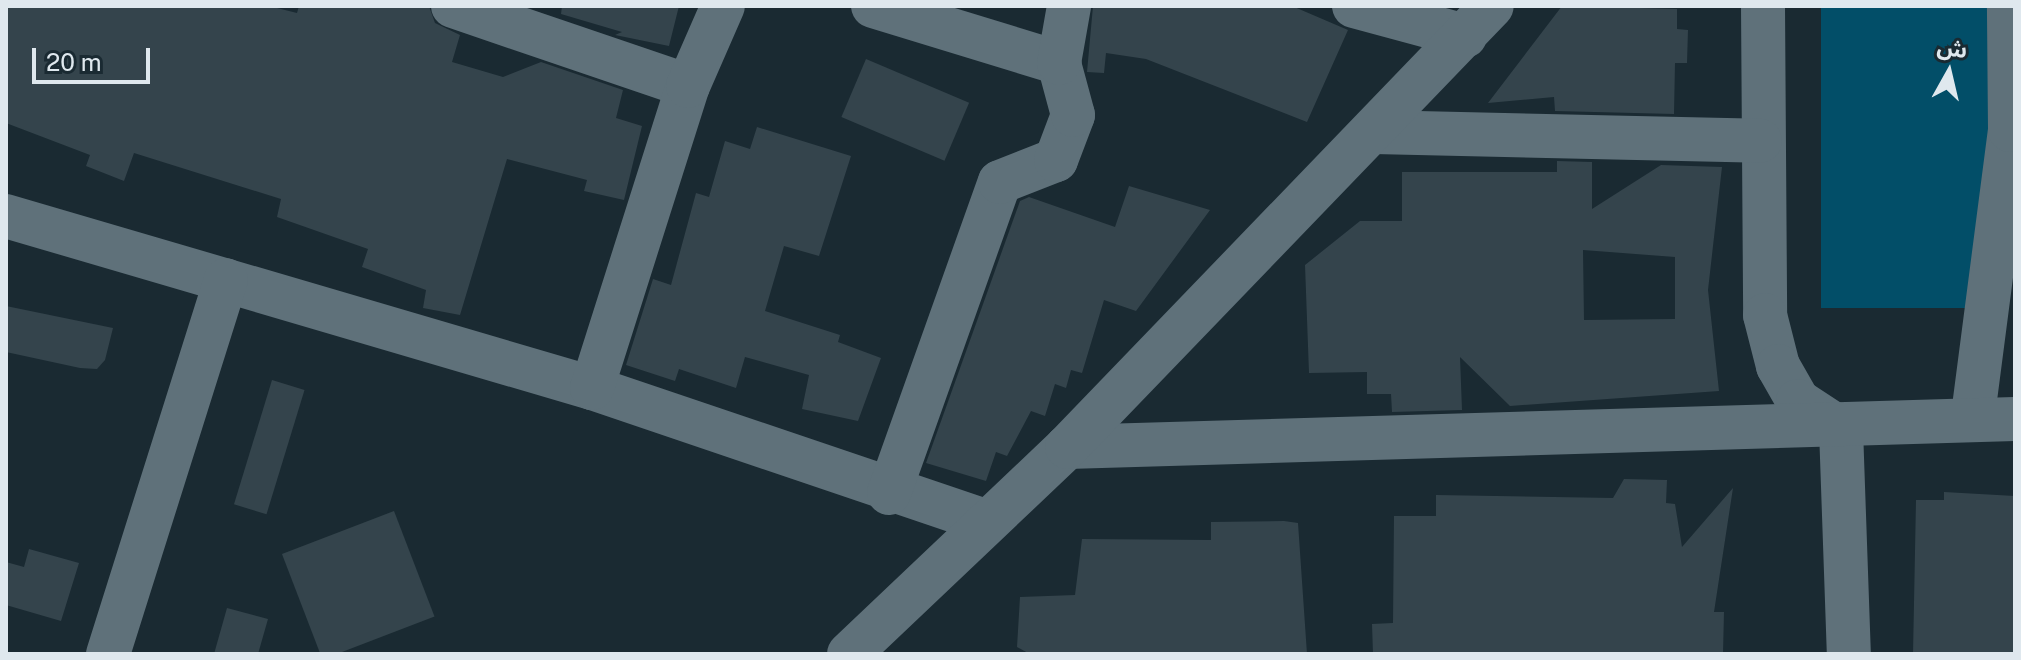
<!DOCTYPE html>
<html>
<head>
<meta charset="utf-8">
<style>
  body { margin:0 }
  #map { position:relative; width:2021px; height:660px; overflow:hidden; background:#1a2a32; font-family:"Public Sans","Noto Sans Arabic",sans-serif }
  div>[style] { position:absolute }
  .green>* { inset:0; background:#024e68; transform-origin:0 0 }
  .building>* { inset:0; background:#34444c; transform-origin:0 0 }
  .minor>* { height:44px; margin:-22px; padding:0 22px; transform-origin:22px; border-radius:22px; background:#5f717a }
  span { translate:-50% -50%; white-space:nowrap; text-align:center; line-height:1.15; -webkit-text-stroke:6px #1a2a32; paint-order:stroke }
  .frame { position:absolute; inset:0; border:8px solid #dfe8ee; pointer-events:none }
  .north { position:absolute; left:1909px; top:32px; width:80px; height:80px; -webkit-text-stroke:6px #1a2a32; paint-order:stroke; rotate:8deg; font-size:22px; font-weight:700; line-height:32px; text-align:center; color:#dfe8ee }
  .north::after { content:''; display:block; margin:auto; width:28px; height:36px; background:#dfe8ee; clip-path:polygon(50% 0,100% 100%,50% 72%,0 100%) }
  .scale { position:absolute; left:32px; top:48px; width:118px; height:36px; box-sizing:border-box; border:4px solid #dfe8ee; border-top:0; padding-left:10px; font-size:24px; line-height:28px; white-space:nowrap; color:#dfe8ee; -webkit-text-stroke:6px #1a2a32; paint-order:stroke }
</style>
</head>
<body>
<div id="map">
  <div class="green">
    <div style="left:1821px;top:6px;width:181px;height:302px"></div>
  </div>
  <div class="building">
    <div style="clip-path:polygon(6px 6px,269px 6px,297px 13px,299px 6px,429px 6px,435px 23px,460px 35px,452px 62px,503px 77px,541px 62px,623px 90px,616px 118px,642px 126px,624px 200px,584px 191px,587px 180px,507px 159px,460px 315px,423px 308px,426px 290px,362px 267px,368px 249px,277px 217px,281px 199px,134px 153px,124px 181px,86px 166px,90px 155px,6px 123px)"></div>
    <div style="clip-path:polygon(562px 6px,679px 6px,669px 46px,615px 35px,622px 32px,561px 14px)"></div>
    <div style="clip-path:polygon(1093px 6px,1292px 6px,1348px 30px,1307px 122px,1146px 59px,1106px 53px,1104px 73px,1087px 72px)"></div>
    <div style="clip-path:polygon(1562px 6px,1677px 9px,1677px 29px,1688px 30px,1687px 63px,1675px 63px,1674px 114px,1555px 111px,1554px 97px,1488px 103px)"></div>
    <div style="left:866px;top:59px;width:112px;height:63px;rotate:23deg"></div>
    <div style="clip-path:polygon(757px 127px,851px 156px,819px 256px,784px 246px,765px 311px,840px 335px,838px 342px,881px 358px,858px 421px,802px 409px,809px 375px,745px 357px,736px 388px,679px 369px,675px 381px,626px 365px,653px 279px,671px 285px,696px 193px,709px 197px,725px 141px,750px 149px)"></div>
    <div style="clip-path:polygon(evenodd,1557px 161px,1592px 162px,1592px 209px,1661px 165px,1722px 167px,1708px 290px,1719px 391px,1510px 406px,1460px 357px,1462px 410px,1392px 412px,1391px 394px,1367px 394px,1367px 372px,1309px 373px,1305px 265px,1360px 221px,1402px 221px,1402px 172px,1557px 172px,1557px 161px,1583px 250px,1675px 257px,1675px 319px,1584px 320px,1583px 250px)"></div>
    <div style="clip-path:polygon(1129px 186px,1210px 210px,1136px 311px,1104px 300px,1082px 373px,1071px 370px,1066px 388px,1055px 384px,1045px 416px,1031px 411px,1007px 456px,996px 452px,986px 481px,926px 463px,1020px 201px,1029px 197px,1115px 227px)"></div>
    <div style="clip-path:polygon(6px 306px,113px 328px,105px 360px,97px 369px,80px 368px,6px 352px)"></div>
    <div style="left:272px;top:380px;width:34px;height:130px;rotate:17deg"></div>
    <div style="clip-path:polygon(1624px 479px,1667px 480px,1666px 503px,1675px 504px,1682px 547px,1733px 488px,1714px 612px,1724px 612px,1723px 654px,1373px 654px,1372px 624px,1393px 623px,1394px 516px,1436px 516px,1436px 495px,1613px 498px)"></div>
    <div style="clip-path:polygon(1944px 492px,2015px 496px,2015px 654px,1913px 654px,1916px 500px,1944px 500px)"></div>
    <div style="left:394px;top:511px;width:113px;height:120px;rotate:69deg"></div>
    <div style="clip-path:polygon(1284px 521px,1298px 523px,1307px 654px,1030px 654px,1017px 647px,1020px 597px,1075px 595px,1082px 539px,1211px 540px,1211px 522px)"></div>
    <div style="clip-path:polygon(29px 549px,79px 563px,61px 621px,6px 605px,6px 562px,24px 567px)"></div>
    <div style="clip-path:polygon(227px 608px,268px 619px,258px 654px,214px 654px)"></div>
  </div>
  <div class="minor">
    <div style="left:453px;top:6px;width:248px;rotate:18.8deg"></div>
    <div style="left:873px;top:6px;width:195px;rotate:17deg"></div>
    <div style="left:1354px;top:6px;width:115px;rotate:15.1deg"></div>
    <div style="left:1763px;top:6px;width:309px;rotate:89.6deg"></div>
    <div style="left:1765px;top:315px;width:53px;rotate:75.7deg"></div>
    <div style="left:1778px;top:366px;width:40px;rotate:60.3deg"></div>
    <div style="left:1798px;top:401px;width:51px;rotate:33.1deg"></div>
    <div style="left:1841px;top:429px;width:225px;rotate:88deg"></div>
    <div style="left:1374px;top:132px;width:386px;rotate:1.3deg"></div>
    <div style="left:6px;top:216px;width:611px;rotate:16.36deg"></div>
    <div style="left:592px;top:388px;width:416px;rotate:18.7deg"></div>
    <div style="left:592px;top:388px;width:317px;rotate:-72.4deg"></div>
    <div style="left:688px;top:86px;width:87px;rotate:-66.4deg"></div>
    <div style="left:1973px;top:415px;width:287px;rotate:-82.6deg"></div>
    <div style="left:2010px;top:130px;width:124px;rotate:-90.5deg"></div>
    <div style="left:1067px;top:447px;width:948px;rotate:-1.69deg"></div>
    <div style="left:889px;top:493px;width:330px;rotate:-70.4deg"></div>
    <div style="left:1000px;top:182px;width:60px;rotate:-21.4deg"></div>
    <div style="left:1056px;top:160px;width:48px;rotate:-69.3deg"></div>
    <div style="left:1073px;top:115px;width:54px;rotate:-105.1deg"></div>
    <div style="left:1059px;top:63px;width:58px;rotate:-80deg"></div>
    <div style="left:108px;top:654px;width:392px;rotate:-72.5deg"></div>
    <div style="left:849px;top:654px;width:301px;rotate:-43.5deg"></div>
    <div style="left:1067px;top:447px;width:612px;rotate:-46.06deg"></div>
  </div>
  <div class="frame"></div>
  <div class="north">ش</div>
  <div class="scale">20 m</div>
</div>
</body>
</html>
